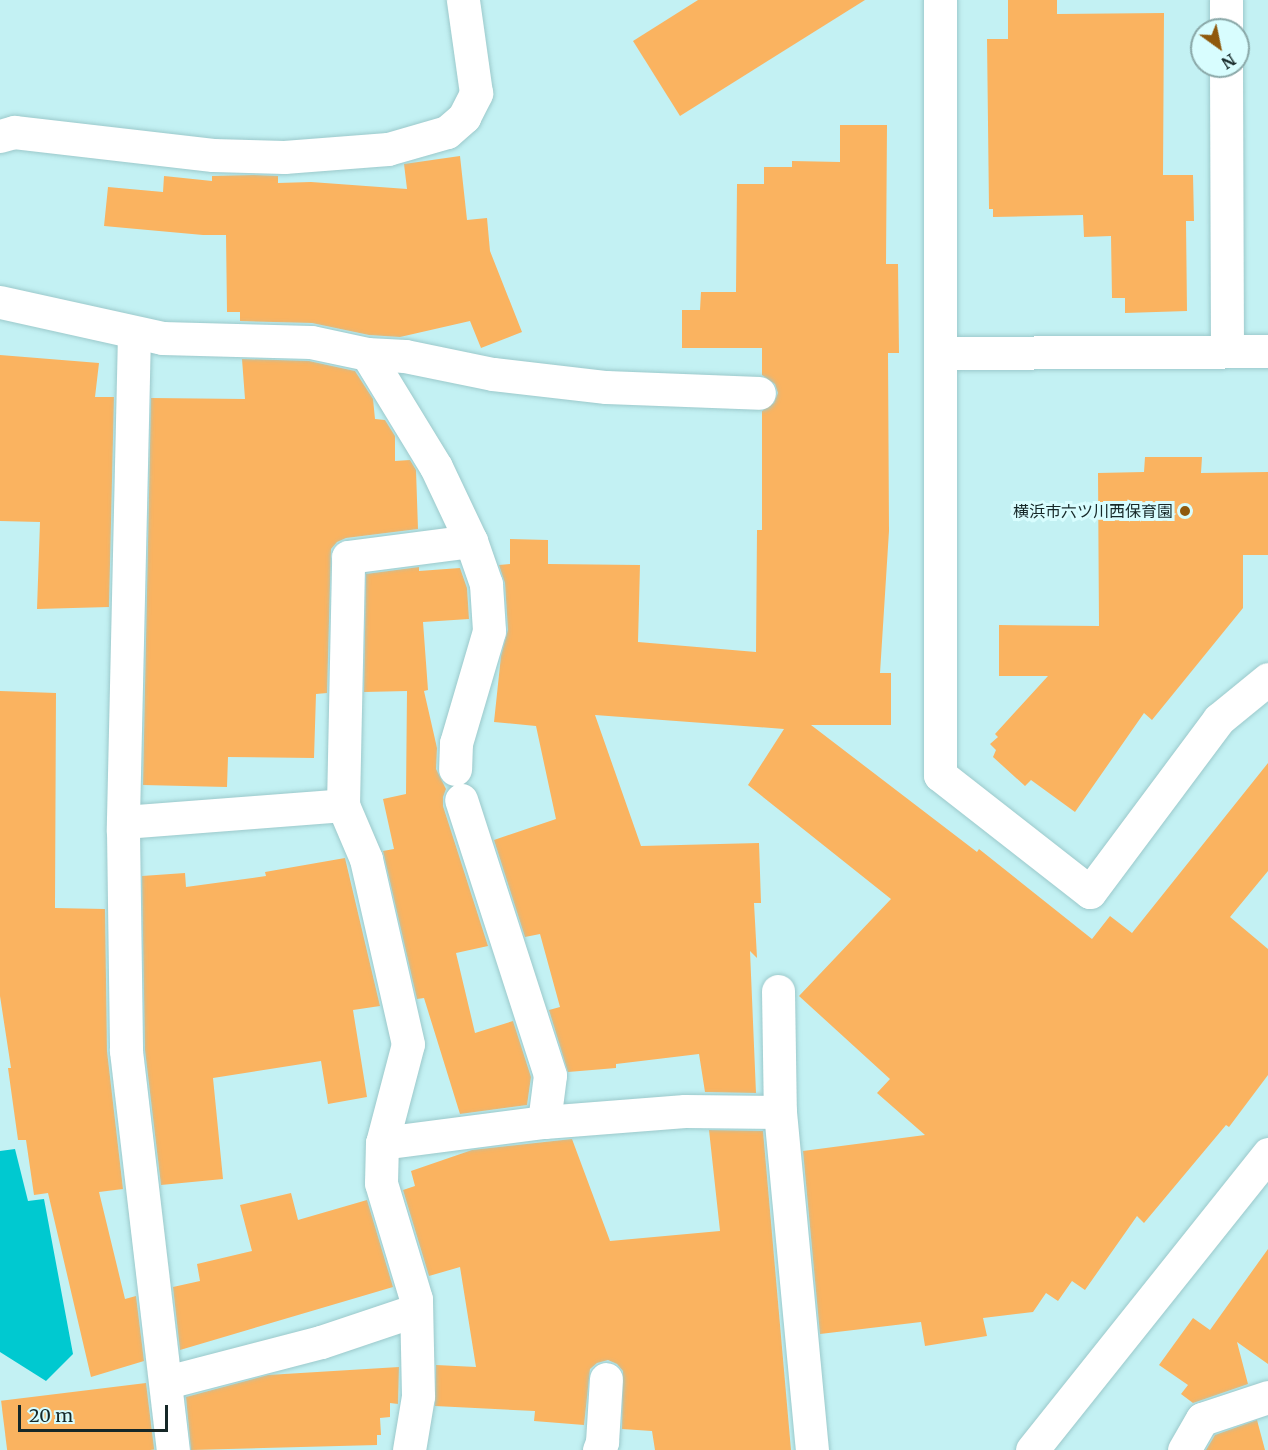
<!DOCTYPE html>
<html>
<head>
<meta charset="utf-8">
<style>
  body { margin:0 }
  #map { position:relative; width:1268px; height:1450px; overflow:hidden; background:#c3f1f3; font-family:Merriweather,"Noto Sans JP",serif }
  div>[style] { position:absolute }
  .forest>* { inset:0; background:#00c9d0 }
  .building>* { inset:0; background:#fab360; transform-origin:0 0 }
  .roads { filter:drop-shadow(0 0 2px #9cc9cb) drop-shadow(0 0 2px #9cc9cb) }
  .minor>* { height:33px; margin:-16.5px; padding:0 16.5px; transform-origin:16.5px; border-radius:16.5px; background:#fff }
  .dots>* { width:16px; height:16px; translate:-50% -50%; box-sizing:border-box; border:3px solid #d8fdfe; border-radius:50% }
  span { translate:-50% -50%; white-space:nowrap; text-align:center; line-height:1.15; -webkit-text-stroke:6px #d8fdfe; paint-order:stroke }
  .poi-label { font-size:16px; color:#162828 }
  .right { translate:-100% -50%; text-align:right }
  .north { position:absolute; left:1190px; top:18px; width:60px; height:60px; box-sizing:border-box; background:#d8fdfe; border:2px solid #8aa8a8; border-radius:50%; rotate:147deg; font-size:16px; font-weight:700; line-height:24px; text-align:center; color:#162828 }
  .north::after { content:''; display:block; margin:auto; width:21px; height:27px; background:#8f590c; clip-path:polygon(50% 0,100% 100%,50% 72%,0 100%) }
  .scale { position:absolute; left:18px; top:1405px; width:150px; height:27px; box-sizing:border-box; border:3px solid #162828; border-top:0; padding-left:8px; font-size:18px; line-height:21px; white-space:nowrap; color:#162828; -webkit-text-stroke:4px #d8fdfe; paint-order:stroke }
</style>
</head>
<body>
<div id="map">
  <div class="forest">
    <div style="clip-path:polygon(15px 1149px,28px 1201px,44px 1199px,73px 1354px,46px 1381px,0 1352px,0 1151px)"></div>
  </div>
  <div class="building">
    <div style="clip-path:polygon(698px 0,865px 0,680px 116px,633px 41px)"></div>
    <div style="clip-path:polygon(1008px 0,1057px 0,1057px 14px,1164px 13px,1163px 175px,1193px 175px,1194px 221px,1186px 221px,1187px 311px,1125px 313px,1125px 298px,1112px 298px,1111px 236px,1084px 237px,1083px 215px,993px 217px,993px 209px,989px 209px,987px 39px,1008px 39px)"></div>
    <div style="clip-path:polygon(840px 125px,887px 125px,886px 264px,898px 264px,899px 353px,888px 353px,889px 531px,880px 673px,891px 673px,891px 725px,811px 725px,977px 852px,979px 849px,1092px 939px,1110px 916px,1132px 933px,1268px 763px,1268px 871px,1230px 917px,1268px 949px,1268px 1075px,1229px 1127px,1226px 1125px,1144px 1223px,1137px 1216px,1085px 1290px,1072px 1281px,1058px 1301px,1046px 1293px,1033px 1312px,983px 1318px,987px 1336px,925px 1346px,921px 1322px,820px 1334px,803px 1151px,925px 1135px,877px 1093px,890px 1079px,799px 996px,891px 899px,748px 785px,784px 729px,595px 715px,641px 846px,759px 843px,761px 903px,754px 903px,757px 958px,750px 951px,756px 1093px,705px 1092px,699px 1054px,616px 1064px,616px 1068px,568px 1072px,549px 1010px,560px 1007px,540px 934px,525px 937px,494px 840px,556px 819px,536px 726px,494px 722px,501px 656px,508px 630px,505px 583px,499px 565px,510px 564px,510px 539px,548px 540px,548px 564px,640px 565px,638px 642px,756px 652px,757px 530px,762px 530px,762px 411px,774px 403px,778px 393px,775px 384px,762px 375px,762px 348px,682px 348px,682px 310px,700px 310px,701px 292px,736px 292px,737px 184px,764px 184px,764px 167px,792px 167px,792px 161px,840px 162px)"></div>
    <div style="clip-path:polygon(460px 156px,467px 220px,487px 218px,490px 251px,522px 332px,481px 348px,470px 321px,400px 337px,369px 335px,312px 323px,240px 321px,240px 312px,227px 312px,226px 235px,203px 235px,104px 226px,108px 187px,163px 192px,164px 176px,212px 181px,212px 176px,253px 175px,278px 176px,278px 183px,311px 182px,407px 189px,404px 164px)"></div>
    <div style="clip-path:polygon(0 355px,99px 363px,95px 397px,114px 397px,109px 607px,37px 609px,40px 522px,0 521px)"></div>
    <div style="clip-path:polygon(242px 359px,309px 361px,355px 371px,373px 399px,375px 419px,385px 420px,395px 436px,395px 461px,410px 460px,416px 470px,418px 529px,346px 538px,337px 542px,331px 549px,327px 693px,316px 694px,314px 758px,228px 757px,227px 787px,143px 785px,151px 398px,245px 399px)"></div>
    <div style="clip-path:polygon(1145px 457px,1202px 457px,1201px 473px,1268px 472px,1268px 555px,1243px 555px,1243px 608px,1152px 720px,1144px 713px,1075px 812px,1031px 780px,1025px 786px,993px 757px,996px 750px,990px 744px,998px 737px,995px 734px,1048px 676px,999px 676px,999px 625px,1099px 626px,1098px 473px,1144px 472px)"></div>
    <div style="clip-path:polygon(419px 567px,419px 571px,460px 568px,467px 588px,469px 619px,423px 622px,428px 690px,424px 691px,437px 748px,436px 769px,446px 789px,443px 797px,443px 806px,488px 946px,456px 953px,475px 1033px,513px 1021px,531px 1077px,527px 1105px,460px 1114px,424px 998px,417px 999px,383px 851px,394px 849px,383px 799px,406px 794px,407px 691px,364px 692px,366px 574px)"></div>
    <div style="clip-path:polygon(0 691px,56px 693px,55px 908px,105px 909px,107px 1051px,123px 1189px,99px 1192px,125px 1299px,136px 1296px,144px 1361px,91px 1377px,48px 1193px,34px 1195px,26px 1140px,18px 1140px,8px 1068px,11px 1068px,0 996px)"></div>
    <div style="clip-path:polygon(345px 858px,380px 1006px,353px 1010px,367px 1097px,328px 1104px,321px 1061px,213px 1078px,223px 1179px,161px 1185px,145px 1050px,142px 876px,185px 873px,186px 887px,266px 876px,265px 872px)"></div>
    <div style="clip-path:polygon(709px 1130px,763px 1131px,791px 1450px,655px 1450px,652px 1431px,622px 1429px,623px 1371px,617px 1364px,608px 1360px,597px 1363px,590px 1369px,584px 1425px,534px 1421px,535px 1411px,435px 1406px,436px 1365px,476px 1367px,460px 1267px,429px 1276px,403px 1190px,415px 1186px,411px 1171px,472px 1150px,572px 1139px,610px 1241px,720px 1231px)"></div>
    <div style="clip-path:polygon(291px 1193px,298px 1220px,367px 1200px,393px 1287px,180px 1350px,173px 1287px,200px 1281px,197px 1264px,252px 1251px,240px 1205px)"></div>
    <div style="clip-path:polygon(1268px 1249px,1268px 1364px,1237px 1342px,1248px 1384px,1193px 1403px,1181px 1394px,1188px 1385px,1159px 1365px,1193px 1318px,1210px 1330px)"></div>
    <div style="clip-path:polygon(399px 1367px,398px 1404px,390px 1403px,390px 1417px,380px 1418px,381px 1435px,377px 1435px,377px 1445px,191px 1450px,186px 1397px,268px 1375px)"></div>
    <div style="left:146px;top:1383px;width:67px;height:146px;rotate:83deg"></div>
    <div style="clip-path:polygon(1257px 1420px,1265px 1450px,1206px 1450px,1215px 1435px)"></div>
  </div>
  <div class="roads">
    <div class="minor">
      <div style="left:940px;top:0;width:775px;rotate:90deg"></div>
      <div style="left:940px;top:775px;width:190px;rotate:38deg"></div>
      <div style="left:1090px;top:892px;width:216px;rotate:-53.3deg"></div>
      <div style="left:1219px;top:719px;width:63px;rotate:-39.2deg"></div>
      <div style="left:1226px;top:0;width:30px;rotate:90deg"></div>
      <div style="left:1226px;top:66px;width:285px;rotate:89.8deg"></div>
      <div style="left:0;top:136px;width:15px;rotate:-16deg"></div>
      <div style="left:14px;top:132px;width:200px;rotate:6.6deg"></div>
      <div style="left:213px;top:155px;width:71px;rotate:1.6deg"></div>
      <div style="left:284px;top:157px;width:104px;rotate:-4.4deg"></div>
      <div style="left:388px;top:149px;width:61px;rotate:-16.1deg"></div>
      <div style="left:447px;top:132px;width:23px;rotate:-41deg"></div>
      <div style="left:464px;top:117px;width:27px;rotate:-63deg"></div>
      <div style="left:476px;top:93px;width:94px;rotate:-98deg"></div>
      <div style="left:0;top:302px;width:166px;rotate:12.5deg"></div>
      <div style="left:162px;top:338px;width:149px;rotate:1.5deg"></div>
      <div style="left:311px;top:342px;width:57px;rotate:12.1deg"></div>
      <div style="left:367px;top:354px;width:38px;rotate:3deg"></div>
      <div style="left:405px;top:356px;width:90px;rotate:11.6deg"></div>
      <div style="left:493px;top:374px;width:114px;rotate:6.6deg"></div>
      <div style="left:606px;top:387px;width:153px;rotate:2.2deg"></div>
      <div style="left:134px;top:333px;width:498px;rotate:91.3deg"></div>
      <div style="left:123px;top:831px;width:220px;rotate:89.2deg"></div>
      <div style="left:126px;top:1051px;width:402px;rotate:83.3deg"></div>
      <div style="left:940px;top:353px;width:328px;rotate:-0.3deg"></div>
      <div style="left:367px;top:354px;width:132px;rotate:58.6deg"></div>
      <div style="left:436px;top:467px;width:82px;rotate:64.7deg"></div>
      <div style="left:471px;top:541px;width:46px;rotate:70.8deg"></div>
      <div style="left:486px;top:584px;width:47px;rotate:86.3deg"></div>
      <div style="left:489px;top:631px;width:117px;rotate:106.4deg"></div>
      <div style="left:456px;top:743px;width:26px;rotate:92deg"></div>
      <div style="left:124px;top:822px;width:220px;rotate:-4.4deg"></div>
      <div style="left:778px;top:991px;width:121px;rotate:89.1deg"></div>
      <div style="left:544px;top:1122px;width:141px;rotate:-4.5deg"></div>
      <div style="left:685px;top:1111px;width:95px;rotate:0.6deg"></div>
      <div style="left:780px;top:1112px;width:340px;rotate:84.6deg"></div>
      <div style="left:382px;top:1143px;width:163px;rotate:-7.4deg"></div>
      <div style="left:544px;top:1122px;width:47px;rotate:-82.7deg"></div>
      <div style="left:550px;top:1075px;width:289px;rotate:-107.9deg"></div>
      <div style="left:167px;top:1382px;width:159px;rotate:-14.6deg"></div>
      <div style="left:321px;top:1342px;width:100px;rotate:-18.6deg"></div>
      <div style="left:409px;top:1450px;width:55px;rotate:-80.5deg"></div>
      <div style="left:418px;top:1396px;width:97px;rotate:-91.2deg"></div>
      <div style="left:416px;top:1299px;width:121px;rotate:-106.8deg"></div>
      <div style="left:381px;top:1183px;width:40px;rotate:-88.6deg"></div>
      <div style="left:382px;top:1143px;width:102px;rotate:-75.3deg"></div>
      <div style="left:408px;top:1044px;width:190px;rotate:-102.8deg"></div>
      <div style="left:366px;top:859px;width:59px;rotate:-113.1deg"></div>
      <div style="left:343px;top:805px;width:248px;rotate:-88.8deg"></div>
      <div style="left:348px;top:557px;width:124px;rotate:-7.4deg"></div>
      <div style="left:599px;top:1450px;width:9px;rotate:-69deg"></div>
      <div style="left:602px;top:1442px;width:63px;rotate:-86.4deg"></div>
      <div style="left:1032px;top:1450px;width:379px;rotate:-51.4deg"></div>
      <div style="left:1184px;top:1450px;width:36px;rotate:-60deg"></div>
      <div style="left:1202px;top:1419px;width:70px;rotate:-18.4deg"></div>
    </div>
  </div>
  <div class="dots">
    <div style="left:1185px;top:511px;background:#8f590c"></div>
  </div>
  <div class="poi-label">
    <span class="right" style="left:1173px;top:511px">横浜市六ツ川西保育園</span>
  </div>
  <div class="north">N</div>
  <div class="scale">20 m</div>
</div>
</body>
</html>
